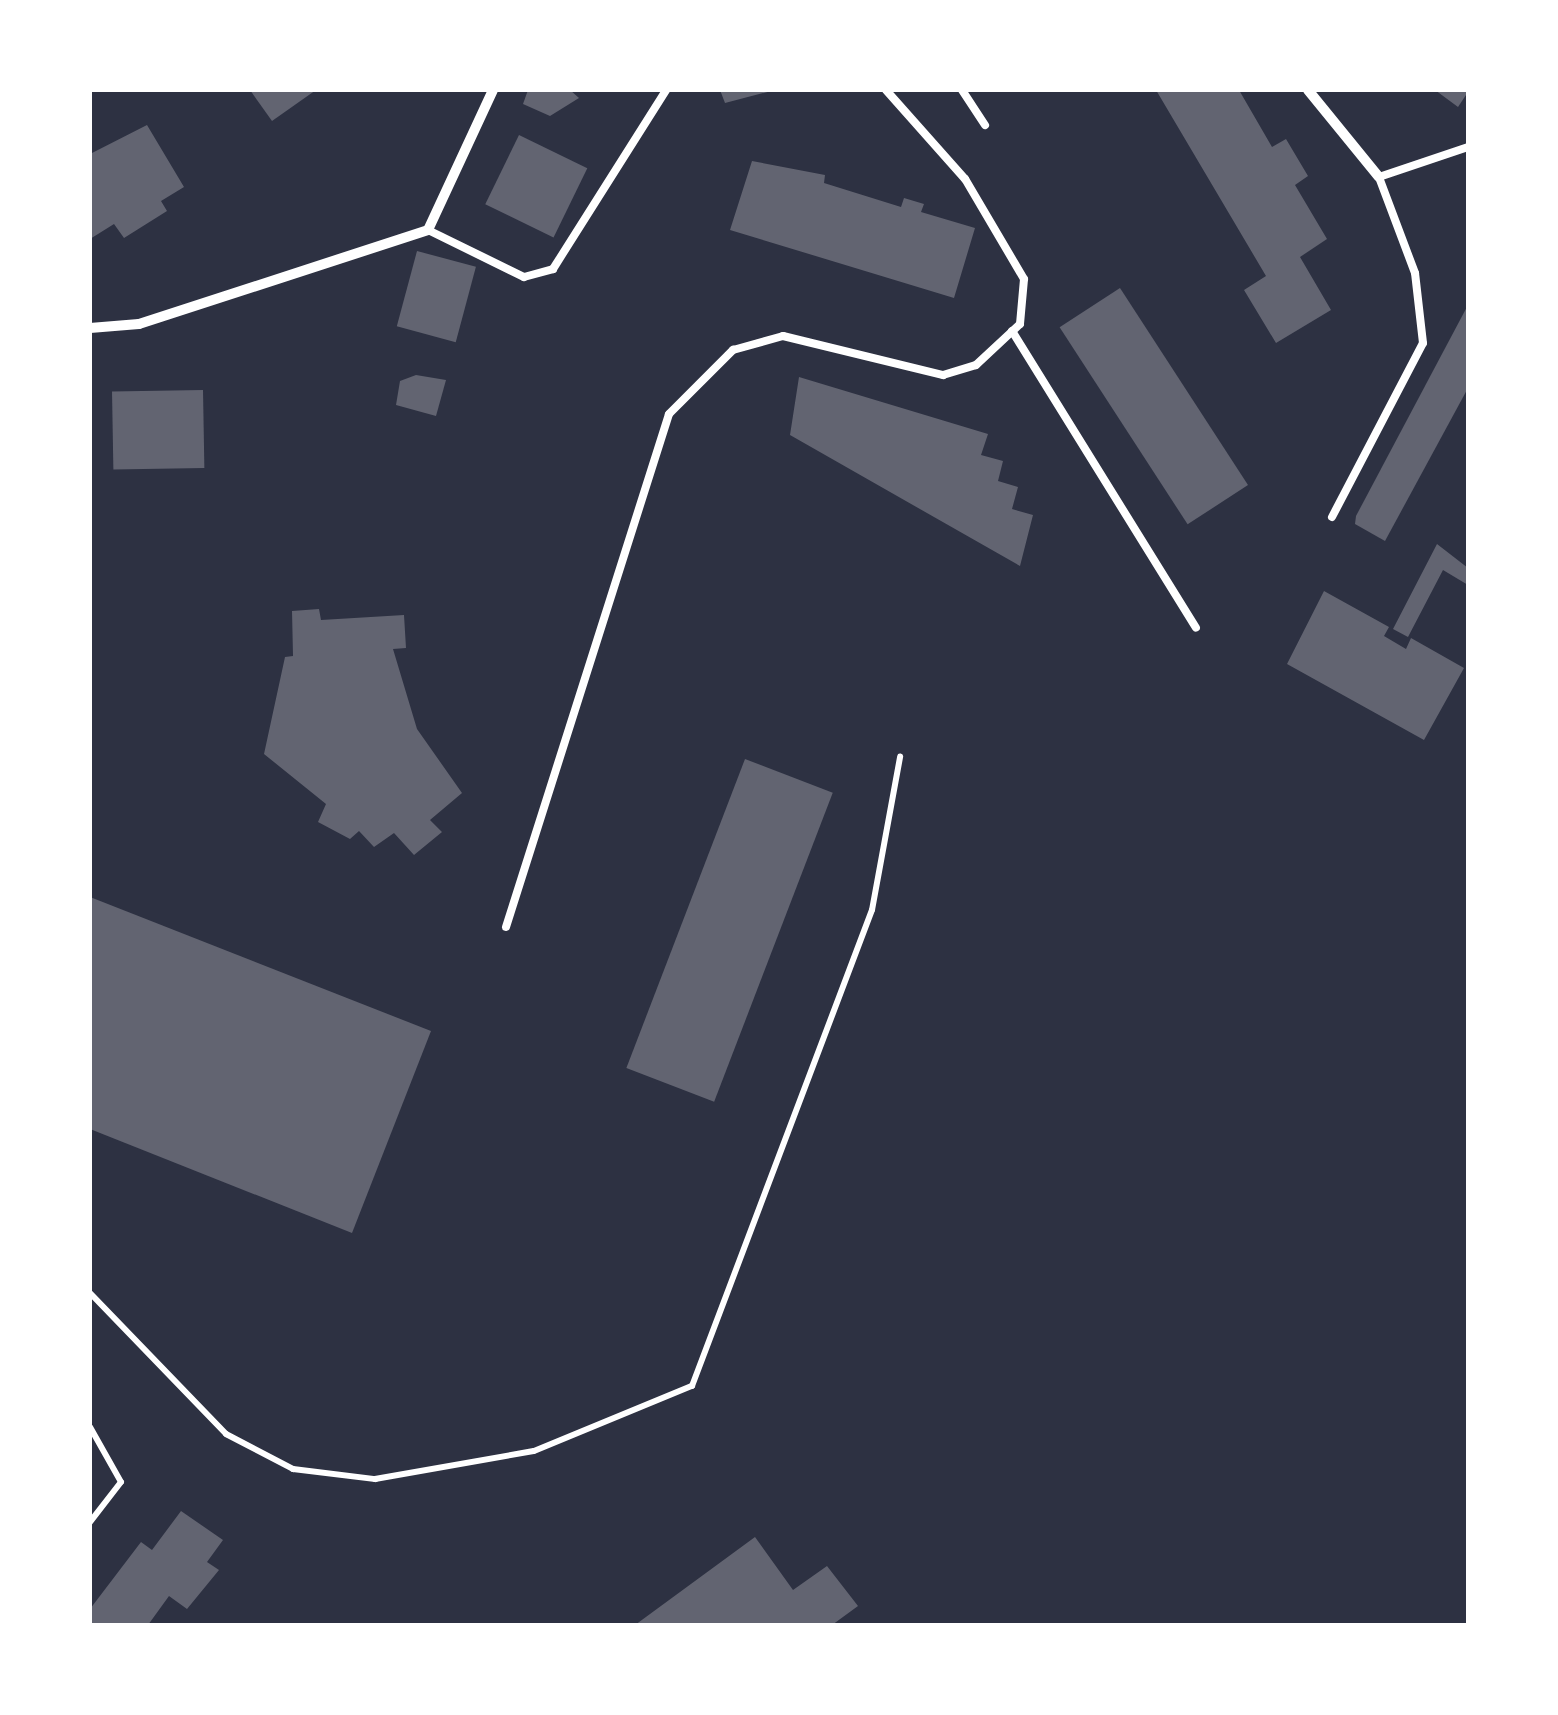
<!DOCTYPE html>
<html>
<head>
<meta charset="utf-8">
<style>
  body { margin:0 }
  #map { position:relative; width:1558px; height:1715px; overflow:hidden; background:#2d3142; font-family:Commissioner,sans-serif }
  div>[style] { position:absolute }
  .building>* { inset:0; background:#626471; transform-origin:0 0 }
  .path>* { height:6px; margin:-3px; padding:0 3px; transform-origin:3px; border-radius:3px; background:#fff }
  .service>* { height:8px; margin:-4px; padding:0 4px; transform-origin:4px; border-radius:4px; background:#fff }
  .minor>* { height:10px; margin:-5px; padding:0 5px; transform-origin:5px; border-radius:5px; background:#fff }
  span { translate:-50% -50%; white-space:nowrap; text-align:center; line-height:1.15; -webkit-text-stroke:10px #fff; paint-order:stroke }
  .frame { position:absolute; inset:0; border:92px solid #fff; pointer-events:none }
</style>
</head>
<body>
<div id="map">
  <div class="building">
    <div style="clip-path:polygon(250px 90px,316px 90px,272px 121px)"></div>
    <div style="clip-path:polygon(528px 90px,570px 90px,579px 98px,550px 116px,523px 104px)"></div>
    <div style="clip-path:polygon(720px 90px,775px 90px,725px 103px)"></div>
    <div style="clip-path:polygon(1156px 90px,1239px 90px,1272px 147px,1286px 139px,1308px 176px,1295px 185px,1327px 239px,1300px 257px,1331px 310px,1276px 343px,1244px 290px,1266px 276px)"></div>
    <div style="clip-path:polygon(1435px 90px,1468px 90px,1468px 92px,1458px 107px)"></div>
    <div style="clip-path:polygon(147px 125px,184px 187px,161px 201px,167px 211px,124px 238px,114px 224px,90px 239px,90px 154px)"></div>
    <div style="left:519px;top:135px;width:76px;height:77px;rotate:26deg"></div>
    <div style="clip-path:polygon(752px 161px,825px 175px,824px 183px,901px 207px,904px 198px,924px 204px,921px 212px,975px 228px,954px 298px,730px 230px)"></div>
    <div style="left:417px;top:251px;width:61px;height:78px;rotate:15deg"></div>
    <div style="left:1120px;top:288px;width:235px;height:72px;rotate:57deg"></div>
    <div style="clip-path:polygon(1468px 305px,1468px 388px,1385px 541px,1355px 524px,1356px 516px)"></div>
    <div style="clip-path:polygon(416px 375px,446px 380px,436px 416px,396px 405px,400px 381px)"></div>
    <div style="clip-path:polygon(799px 377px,988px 434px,981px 455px,1003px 461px,998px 481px,1018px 487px,1012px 509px,1033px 515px,1020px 566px,790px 435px)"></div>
    <div style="left:203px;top:390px;width:78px;height:91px;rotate:89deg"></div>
    <div style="clip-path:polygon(1437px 544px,1468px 568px,1468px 585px,1443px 570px,1408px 637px,1393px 629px)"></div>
    <div style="clip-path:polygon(1324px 591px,1389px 627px,1384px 636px,1406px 649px,1411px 638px,1464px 668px,1424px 740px,1287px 664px)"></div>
    <div style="clip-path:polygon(319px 609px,321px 620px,404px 615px,406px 648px,393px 649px,417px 729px,462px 793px,430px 820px,442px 832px,414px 855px,394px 833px,374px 847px,359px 831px,350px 839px,318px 822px,326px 804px,264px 754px,285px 657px,293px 656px,292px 611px)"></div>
    <div style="left:745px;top:759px;width:94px;height:331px;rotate:21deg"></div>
    <div style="clip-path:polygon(90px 897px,431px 1031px,352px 1233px,90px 1129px)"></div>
    <div style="clip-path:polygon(181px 1511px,223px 1540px,207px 1562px,219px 1570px,187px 1609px,169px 1596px,148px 1625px,90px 1625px,90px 1609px,141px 1542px,152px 1550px)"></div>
    <div style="clip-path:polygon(755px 1537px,793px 1590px,827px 1566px,858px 1606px,832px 1625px,635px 1625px)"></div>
  </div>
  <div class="path">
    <div style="left:90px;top:1293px;width:196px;rotate:46deg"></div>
    <div style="left:226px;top:1434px;width:76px;rotate:27.6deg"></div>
    <div style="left:293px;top:1469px;width:83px;rotate:7deg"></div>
    <div style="left:375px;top:1479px;width:161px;rotate:-10deg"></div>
    <div style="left:534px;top:1451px;width:171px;rotate:-22.4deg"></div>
    <div style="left:692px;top:1386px;width:509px;rotate:-69.29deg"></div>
    <div style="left:872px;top:910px;width:156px;rotate:-79.6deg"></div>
    <div style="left:90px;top:1427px;width:63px;rotate:60.6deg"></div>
    <div style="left:121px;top:1482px;width:51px;rotate:127.8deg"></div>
  </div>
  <div class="service">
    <div style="left:962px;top:90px;width:42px;rotate:56.7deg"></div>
    <div style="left:428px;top:230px;width:107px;rotate:26.1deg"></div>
    <div style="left:524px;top:277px;width:30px;rotate:-15deg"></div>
    <div style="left:553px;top:269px;width:212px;rotate:-57.7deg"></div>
    <div style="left:1012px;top:331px;width:349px;rotate:58.2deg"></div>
    <div style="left:1332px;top:517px;width:196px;rotate:-62.4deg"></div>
    <div style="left:1423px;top:343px;width:70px;rotate:-96.5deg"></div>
    <div style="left:1415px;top:273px;width:103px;rotate:-110.6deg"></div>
    <div style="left:1379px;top:177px;width:94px;rotate:-18.6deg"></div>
    <div style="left:506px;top:927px;width:538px;rotate:-72.37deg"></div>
    <div style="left:669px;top:414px;width:91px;rotate:-45deg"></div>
    <div style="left:733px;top:350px;width:52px;rotate:-15.6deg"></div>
    <div style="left:783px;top:336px;width:165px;rotate:13.7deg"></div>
    <div style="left:943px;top:375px;width:34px;rotate:-17deg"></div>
    <div style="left:976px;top:365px;width:60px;rotate:-43deg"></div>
    <div style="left:1020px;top:324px;width:45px;rotate:-84.9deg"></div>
    <div style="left:1024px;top:279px;width:116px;rotate:-120.5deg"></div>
    <div style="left:965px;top:179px;width:119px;rotate:-131.6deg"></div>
  </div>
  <div class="minor">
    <div style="left:1308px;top:90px;width:112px;rotate:50.8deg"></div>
    <div style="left:90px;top:328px;width:49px;rotate:-4.7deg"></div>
    <div style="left:139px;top:324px;width:304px;rotate:-18deg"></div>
    <div style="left:428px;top:230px;width:154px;rotate:-65.1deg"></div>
  </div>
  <div class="frame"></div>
</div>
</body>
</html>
